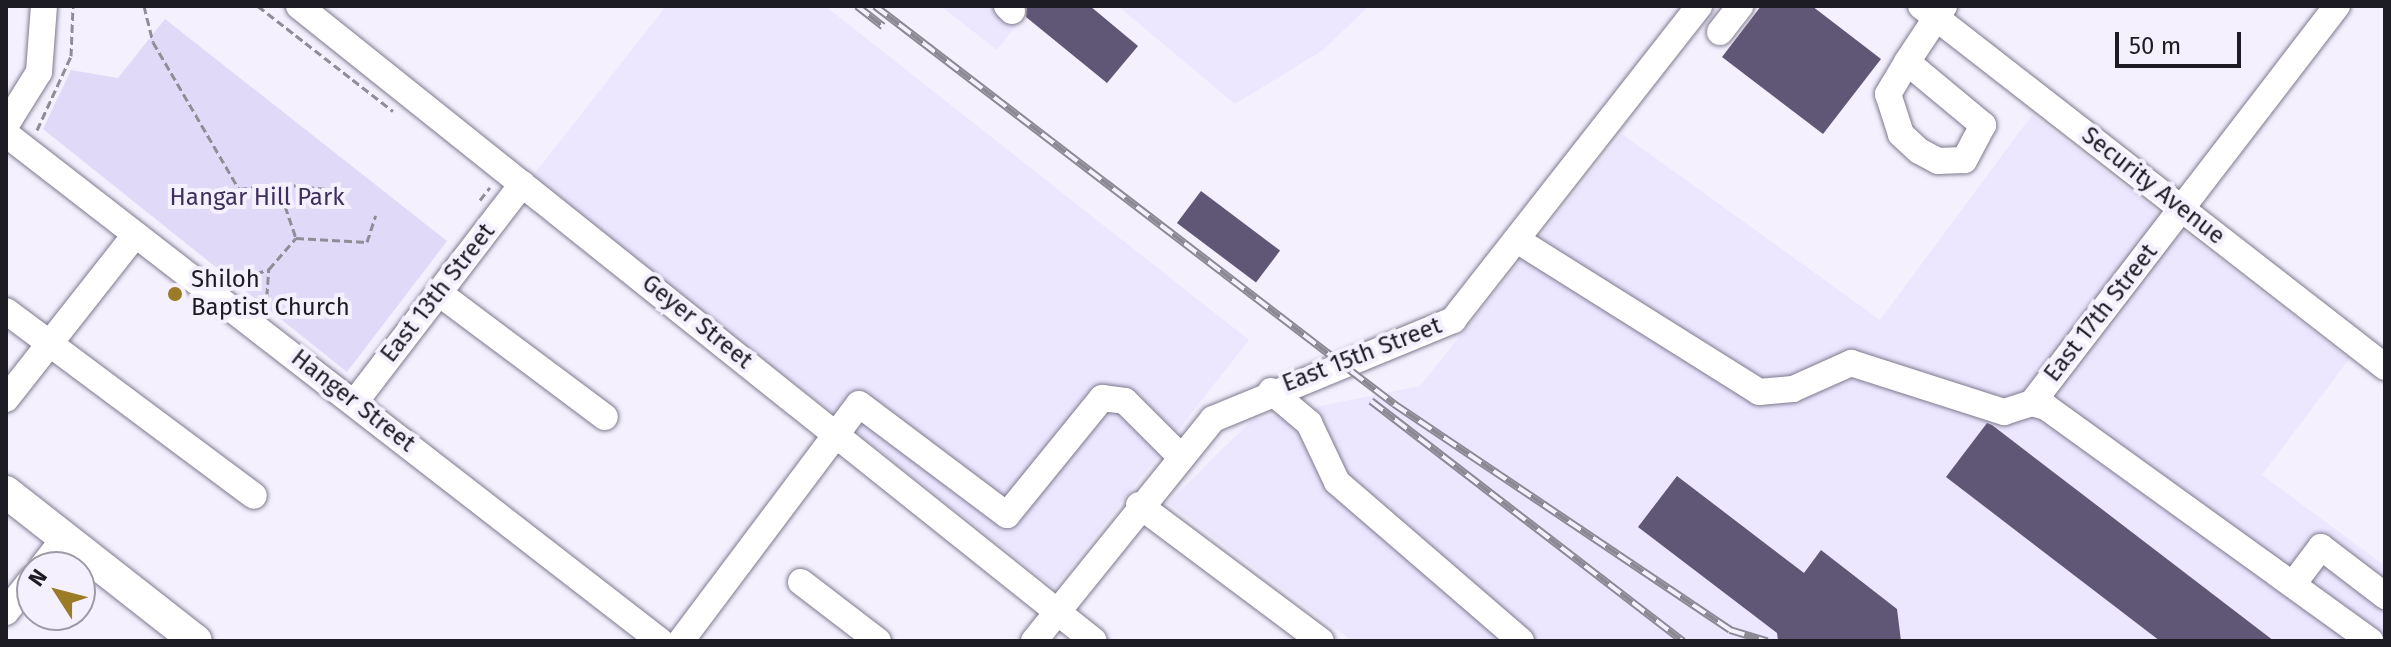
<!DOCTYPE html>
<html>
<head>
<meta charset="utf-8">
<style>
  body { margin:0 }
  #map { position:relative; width:2391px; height:647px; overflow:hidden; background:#f4f0fe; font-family:"Fira Sans",sans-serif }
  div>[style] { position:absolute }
  .built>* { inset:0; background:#ece6ff }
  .green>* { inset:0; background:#e0d9f8 }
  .building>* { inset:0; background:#605776; transform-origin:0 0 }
  .path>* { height:3px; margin-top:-1.5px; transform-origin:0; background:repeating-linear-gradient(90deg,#908d98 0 8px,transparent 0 12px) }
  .roads { filter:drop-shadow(0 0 2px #7e798d) drop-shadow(0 0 2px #7e798d) }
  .minor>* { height:26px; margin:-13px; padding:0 13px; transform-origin:13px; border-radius:13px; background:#fff }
  .major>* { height:32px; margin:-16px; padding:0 16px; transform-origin:16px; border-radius:16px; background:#fff }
  .rail>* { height:8px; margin-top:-4px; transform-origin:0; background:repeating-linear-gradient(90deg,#f4f0fe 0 15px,#8c8994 0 30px); box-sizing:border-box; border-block:2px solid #8c8994 }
  .dots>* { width:22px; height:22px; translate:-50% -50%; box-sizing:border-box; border:4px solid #f4f0fe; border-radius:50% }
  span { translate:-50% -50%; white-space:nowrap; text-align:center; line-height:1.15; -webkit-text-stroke:8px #f4f0fe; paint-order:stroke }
  .street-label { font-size:24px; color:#1d1b23 }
  .park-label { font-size:24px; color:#3d2e5c }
  .poi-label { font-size:24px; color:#1d1b23 }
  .left { translate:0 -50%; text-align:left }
  .frame { position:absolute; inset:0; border:8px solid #1d1b23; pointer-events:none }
  .north { position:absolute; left:16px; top:551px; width:80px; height:80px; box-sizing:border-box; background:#f4f0fe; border:2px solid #9e9ba6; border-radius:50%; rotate:306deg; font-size:22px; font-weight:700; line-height:32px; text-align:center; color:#1d1b23 }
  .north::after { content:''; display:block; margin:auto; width:28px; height:36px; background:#9b7b25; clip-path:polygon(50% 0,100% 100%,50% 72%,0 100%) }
  .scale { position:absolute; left:2115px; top:32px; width:126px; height:36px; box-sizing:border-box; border:4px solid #1d1b23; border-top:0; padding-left:10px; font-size:24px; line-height:28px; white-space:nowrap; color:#1d1b23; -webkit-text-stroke:6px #f4f0fe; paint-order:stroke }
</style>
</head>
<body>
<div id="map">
  <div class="built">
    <div style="clip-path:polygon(666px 6px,825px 6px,1249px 340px,1054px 588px,532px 177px)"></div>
    <div style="clip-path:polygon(941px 6px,1031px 6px,997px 50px)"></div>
    <div style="clip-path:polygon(1118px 6px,1369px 6px,1323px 50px,1235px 104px)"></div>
    <div style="clip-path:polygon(2032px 115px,2349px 359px,2262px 475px,2385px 566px,2385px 641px,1352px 641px,1168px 503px,1252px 420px,1420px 386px,1622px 134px,1880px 320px)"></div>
  </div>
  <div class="green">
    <div style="clip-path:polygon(165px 19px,447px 241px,347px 372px,43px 129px,71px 70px,118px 78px)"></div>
  </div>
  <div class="building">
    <div style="clip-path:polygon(1027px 6px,1090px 6px,1138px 46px,1107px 83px,1026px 17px)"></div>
    <div style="clip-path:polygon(1761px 6px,1812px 6px,1881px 59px,1823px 134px,1722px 57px)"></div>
    <div style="left:1201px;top:191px;width:99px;height:40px;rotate:37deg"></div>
    <div style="clip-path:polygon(1987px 423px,1992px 425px,2274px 641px,2160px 641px,1946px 477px)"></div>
    <div style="clip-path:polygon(1677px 476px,1804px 573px,1821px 550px,1897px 609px,1901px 641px,1778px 641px,1777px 633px,1638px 527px)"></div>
  </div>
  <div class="path">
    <div style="left:144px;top:6px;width:37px;rotate:76deg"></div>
    <div style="left:153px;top:42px;width:170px;rotate:59.7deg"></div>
    <div style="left:239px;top:189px;width:43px;rotate:-6.6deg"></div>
    <div style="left:282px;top:184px;width:53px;rotate:6.5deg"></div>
    <div style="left:258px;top:6px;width:171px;rotate:37.9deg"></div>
    <div style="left:37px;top:130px;width:81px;rotate:-65.3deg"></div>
    <div style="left:71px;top:56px;width:50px;rotate:-87.7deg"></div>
    <div style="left:266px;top:185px;width:28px;rotate:48deg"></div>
    <div style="left:285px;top:206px;width:34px;rotate:71deg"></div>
    <div style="left:480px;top:200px;width:16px;rotate:-52deg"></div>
    <div style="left:233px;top:281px;width:38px;rotate:-18deg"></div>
    <div style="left:269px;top:269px;width:41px;rotate:-48.9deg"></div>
    <div style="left:296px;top:238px;width:71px;rotate:3.2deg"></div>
    <div style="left:367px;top:242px;width:28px;rotate:-72deg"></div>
    <div style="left:266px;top:308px;width:39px;rotate:-86deg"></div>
  </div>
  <div class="roads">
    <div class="minor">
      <div style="left:299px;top:6px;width:1017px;rotate:38.62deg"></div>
      <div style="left:1007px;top:6px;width:7px;rotate:45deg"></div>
      <div style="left:1921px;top:6px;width:588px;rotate:37.88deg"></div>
      <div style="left:1720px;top:32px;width:33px;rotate:-52deg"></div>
      <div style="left:1907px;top:62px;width:99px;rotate:39.7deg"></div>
      <div style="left:1983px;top:125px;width:40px;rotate:118deg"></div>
      <div style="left:1964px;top:160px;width:26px;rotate:178deg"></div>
      <div style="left:1938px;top:161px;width:21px;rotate:-152deg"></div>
      <div style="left:1919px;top:151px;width:25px;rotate:-137deg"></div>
      <div style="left:1901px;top:134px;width:42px;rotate:-108deg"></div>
      <div style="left:1888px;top:94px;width:37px;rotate:-59deg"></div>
      <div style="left:1907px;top:62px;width:67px;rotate:-56.5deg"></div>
      <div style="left:6px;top:125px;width:62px;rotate:-58.1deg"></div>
      <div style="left:39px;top:72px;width:66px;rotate:-85.7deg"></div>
      <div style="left:6px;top:134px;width:828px;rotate:37.78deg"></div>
      <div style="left:1517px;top:240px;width:286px;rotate:32.1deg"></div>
      <div style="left:1759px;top:392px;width:34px;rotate:-5deg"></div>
      <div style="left:1793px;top:389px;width:64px;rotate:-24.1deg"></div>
      <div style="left:1851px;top:363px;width:161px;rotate:17.8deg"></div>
      <div style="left:2004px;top:412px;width:29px;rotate:-18deg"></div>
      <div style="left:2032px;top:403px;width:15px;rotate:16deg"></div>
      <div style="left:2046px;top:407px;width:400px;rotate:35.8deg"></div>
      <div style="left:439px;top:293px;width:207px;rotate:36.8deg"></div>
      <div style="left:6px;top:311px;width:309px;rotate:36.7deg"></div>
      <div style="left:1271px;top:391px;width:50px;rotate:40.1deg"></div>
      <div style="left:1309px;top:423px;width:65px;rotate:64.6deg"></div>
      <div style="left:1337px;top:482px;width:243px;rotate:40.8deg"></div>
      <div style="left:6px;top:399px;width:209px;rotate:-51.8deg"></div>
      <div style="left:355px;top:402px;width:275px;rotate:-52.5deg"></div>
      <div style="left:2032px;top:403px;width:501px;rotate:-52.47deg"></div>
      <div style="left:1139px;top:505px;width:227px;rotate:36.8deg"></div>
      <div style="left:42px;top:567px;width:37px;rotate:-52deg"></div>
      <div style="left:801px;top:582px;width:97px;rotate:37.5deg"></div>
      <div style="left:2294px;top:583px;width:45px;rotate:-53.1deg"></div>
      <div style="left:2321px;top:547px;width:81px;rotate:37.4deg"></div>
      <div style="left:6px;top:612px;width:42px;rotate:-51.8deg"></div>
      <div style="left:681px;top:641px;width:296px;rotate:-53.1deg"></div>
      <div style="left:859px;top:404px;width:185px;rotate:36.9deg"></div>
      <div style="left:1007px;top:515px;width:151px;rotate:-50.9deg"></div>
      <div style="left:1102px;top:398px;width:23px;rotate:7deg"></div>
      <div style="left:1125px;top:401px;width:76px;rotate:45deg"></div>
      <div style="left:1034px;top:641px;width:285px;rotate:-51.1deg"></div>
      <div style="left:1213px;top:419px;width:260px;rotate:-22.4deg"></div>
      <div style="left:1453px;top:320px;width:399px;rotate:-51.9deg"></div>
    </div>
    <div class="major">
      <div style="left:6px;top:492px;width:241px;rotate:38.1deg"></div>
    </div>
  </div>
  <div class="rail">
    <div style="left:857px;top:6px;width:33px;rotate:38deg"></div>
    <div style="left:875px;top:6px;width:654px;rotate:37.48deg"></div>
    <div style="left:1394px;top:404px;width:405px;rotate:33.9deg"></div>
    <div style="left:1730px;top:630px;width:39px;rotate:17deg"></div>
    <div style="left:1371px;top:401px;width:394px;rotate:37.6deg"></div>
  </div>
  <div class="dots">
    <div style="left:175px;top:294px;background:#9b7b25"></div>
  </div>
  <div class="street-label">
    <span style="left:2153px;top:186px;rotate:38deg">Security Avenue</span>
    <span style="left:438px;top:293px;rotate:-52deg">East 13th Street</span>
    <span style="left:2101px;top:313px;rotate:-52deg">East 17th Street</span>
    <span style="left:697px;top:322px;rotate:39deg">Geyer Street</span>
    <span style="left:1362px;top:355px;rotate:-21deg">East 15th Street</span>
    <span style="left:353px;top:401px;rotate:38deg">Hanger Street</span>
  </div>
  <div class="park-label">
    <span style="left:257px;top:198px">Hangar Hill Park</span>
  </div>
  <div class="poi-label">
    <span class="left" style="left:191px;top:294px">Shiloh<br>Baptist Church</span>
  </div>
  <div class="frame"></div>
  <div class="north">N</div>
  <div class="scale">50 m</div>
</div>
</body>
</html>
